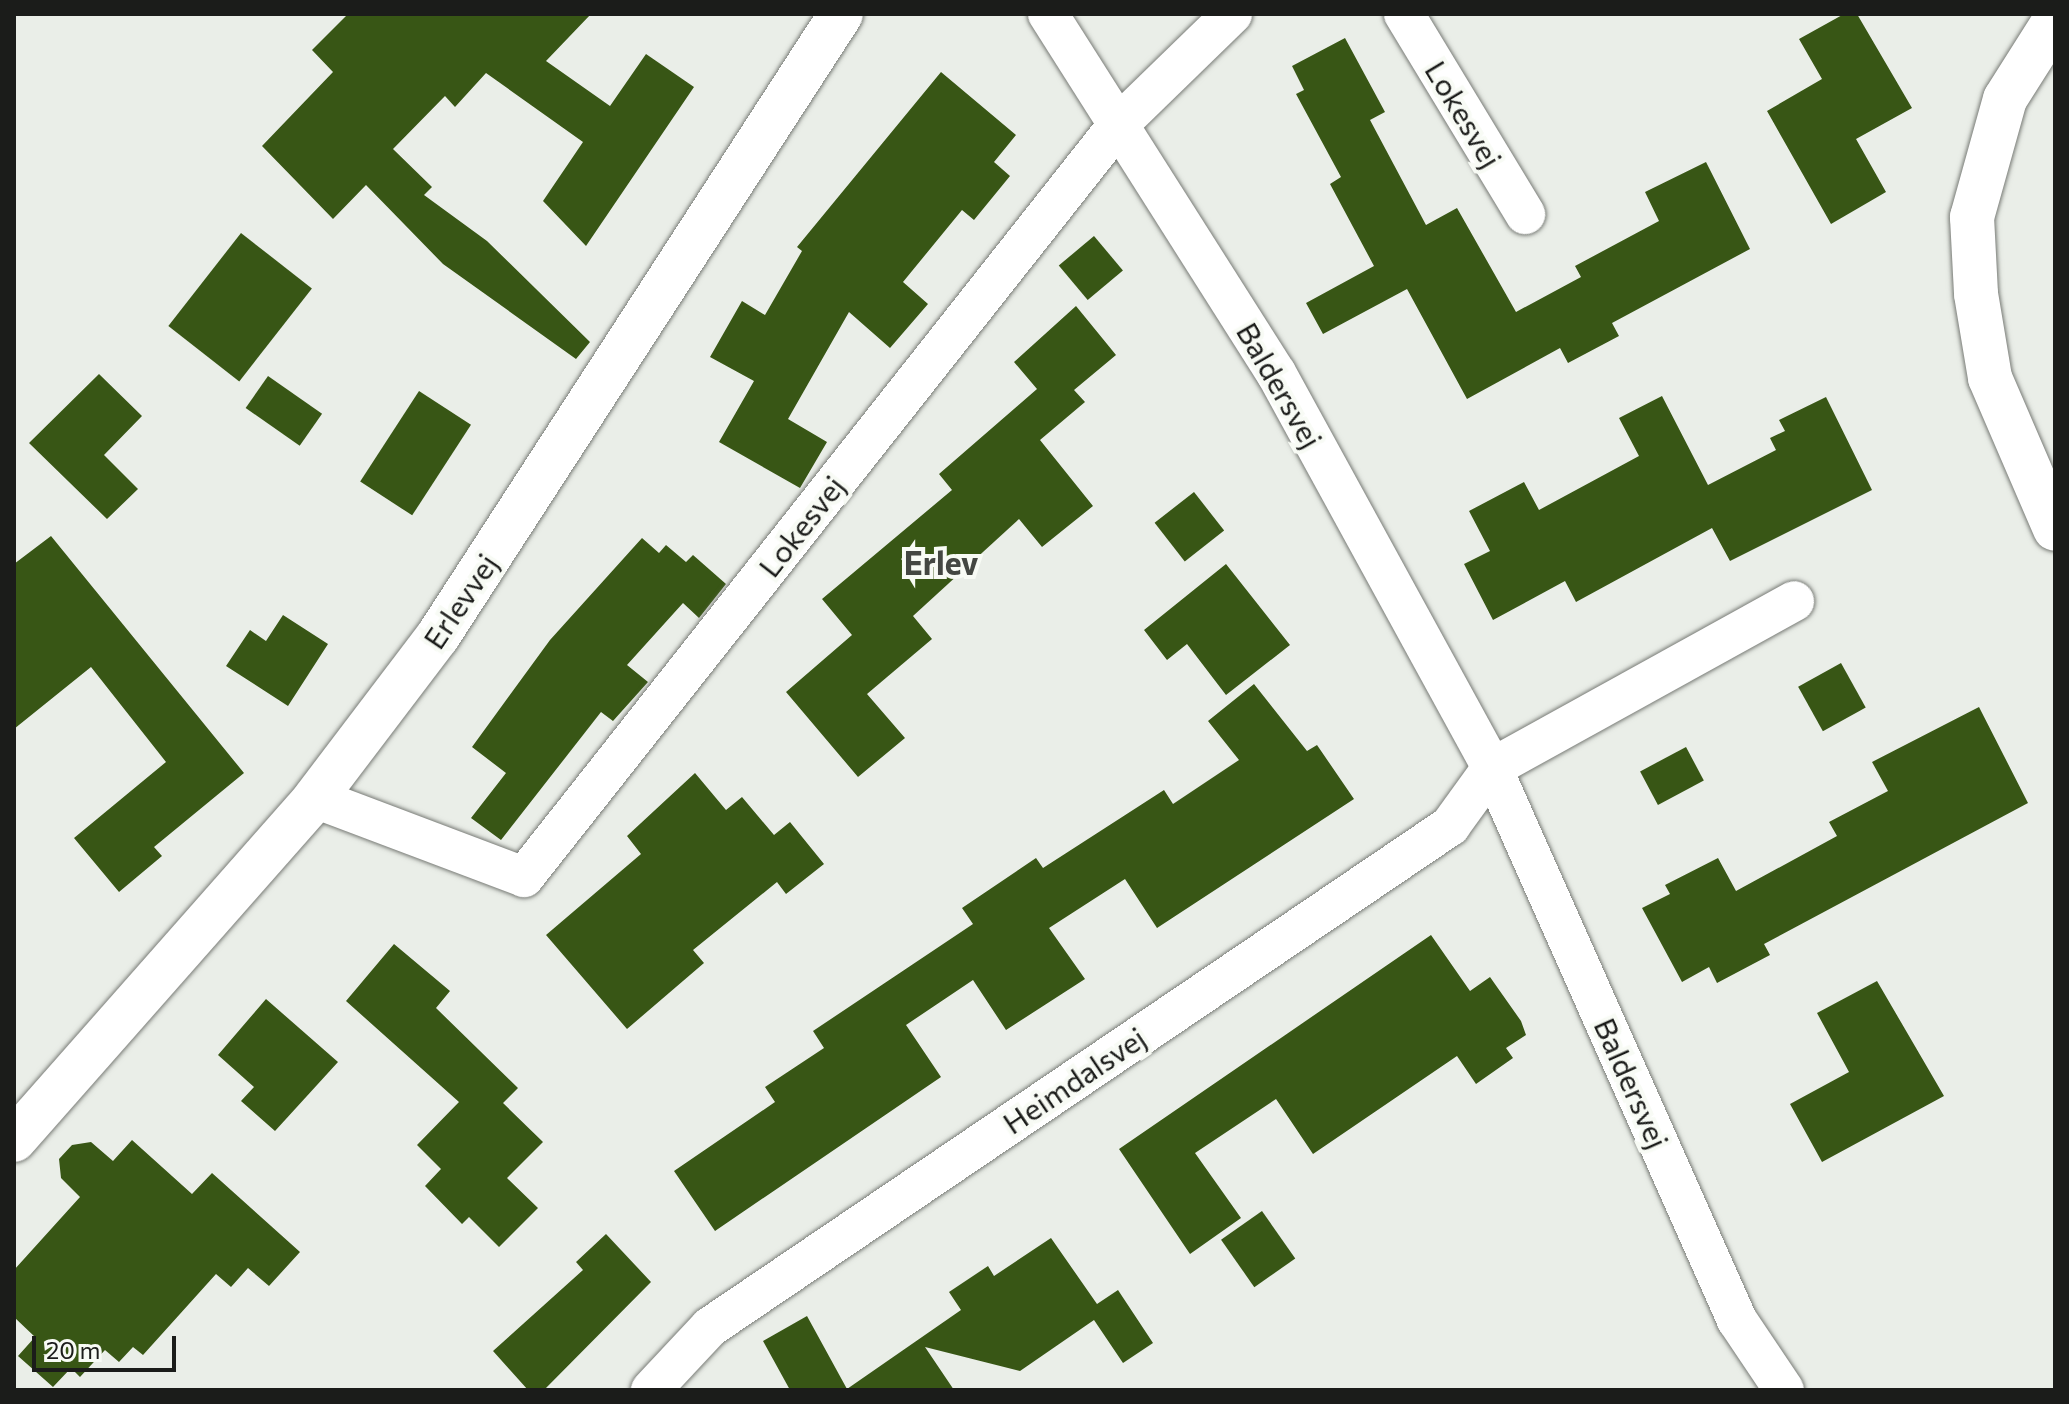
<!DOCTYPE html>
<html>
<head>
<meta charset="utf-8">
<style>
  body { margin:0 }
  #map { position:relative; width:2069px; height:1404px; overflow:hidden; background:#eaeee8; font-family:Commissioner,sans-serif }
  div>[style] { position:absolute }
  .building>* { inset:0; background:#385615; transform-origin:0 0 }
  .roads { filter:drop-shadow(0 0 2px #787b76) drop-shadow(0 0 2px #787b76) }
  .minor>* { height:40px; margin:-20px; padding:0 20px; transform-origin:20px; border-radius:20px; background:#fff }
  .tertiary>* { height:44px; margin:-22px; padding:0 22px; transform-origin:22px; border-radius:22px; background:#fff }
  span { translate:-50% -50%; white-space:nowrap; text-align:center; line-height:1.15; -webkit-text-stroke:8px #f8fbf5; paint-order:stroke }
  .street-label { font-size:30px; color:#1b1c1a }
  .neighbourhood-label { font-size:32px; color:#444742; font-weight:700 }
  .frame { position:absolute; inset:0; border:16px solid #1b1c1a; pointer-events:none }
  .scale { position:absolute; left:32px; top:1336px; width:144px; height:36px; box-sizing:border-box; border:4px solid #1b1c1a; border-top:0; padding-left:10px; font-size:24px; line-height:28px; white-space:nowrap; color:#1b1c1a; -webkit-text-stroke:6px #f8fbf5; paint-order:stroke }
</style>
</head>
<body>
<div id="map">
  <div class="building">
    <div style="clip-path:polygon(348px 14px,591px 14px,546px 61px,610px 106px,646px 54px,694px 87px,586px 246px,543px 201px,583px 142px,486px 73px,455px 107px,445px 96px,393px 149px,432px 187px,424px 195px,487px 241px,590px 342px,576px 359px,443px 264px,366px 185px,333px 219px,262px 146px,333px 72px,312px 50px)"></div>
    <div style="clip-path:polygon(1844px 14px,1857px 14px,1912px 108px,1856px 139px,1886px 192px,1831px 224px,1767px 111px,1822px 79px,1799px 39px)"></div>
    <div style="clip-path:polygon(1345px 38px,1385px 112px,1370px 120px,1426px 225px,1457px 208px,1516px 312px,1581px 277px,1575px 266px,1659px 221px,1645px 192px,1706px 162px,1750px 249px,1612px 323px,1619px 336px,1568px 363px,1560px 348px,1467px 399px,1407px 289px,1323px 334px,1306px 303px,1374px 266px,1330px 184px,1341px 177px,1296px 94px,1304px 90px,1292px 66px)"></div>
    <div style="clip-path:polygon(941px 72px,1016px 135px,994px 162px,1010px 176px,974px 220px,962px 210px,903px 282px,928px 304px,890px 348px,849px 312px,788px 419px,827px 442px,800px 488px,719px 442px,754px 381px,710px 357px,742px 301px,765px 315px,802px 251px,797px 247px)"></div>
    <div style="left:241px;top:233px;width:90px;height:118px;rotate:38deg"></div>
    <div style="left:1094px;top:236px;width:45px;height:46px;rotate:50deg"></div>
    <div style="clip-path:polygon(1076px 306px,1116px 355px,1074px 390px,1085px 402px,1040px 440px,1093px 506px,1042px 547px,1019px 519px,913px 616px,932px 639px,867px 694px,905px 738px,858px 777px,786px 692px,852px 635px,822px 599px,952px 490px,939px 474px,1037px 389px,1014px 362px)"></div>
    <div style="clip-path:polygon(99px 374px,142px 416px,104px 455px,138px 489px,107px 519px,29px 443px)"></div>
    <div style="left:268px;top:376px;width:66px;height:39px;rotate:35deg"></div>
    <div style="left:419px;top:391px;width:62px;height:108px;rotate:33deg"></div>
    <div style="clip-path:polygon(1662px 396px,1708px 485px,1776px 450px,1770px 438px,1785px 431px,1779px 420px,1826px 397px,1872px 490px,1730px 561px,1712px 528px,1576px 602px,1565px 581px,1493px 620px,1464px 564px,1490px 551px,1469px 511px,1524px 482px,1539px 510px,1639px 456px,1619px 418px)"></div>
    <div style="left:1194px;top:492px;width:49px;height:50px;rotate:52deg"></div>
    <div style="clip-path:polygon(51px 536px,244px 773px,154px 847px,162px 856px,119px 892px,74px 838px,166px 762px,91px 667px,14px 729px,14px 564px)"></div>
    <div style="clip-path:polygon(642px 538px,659px 553px,666px 545px,686px 562px,693px 555px,726px 584px,699px 618px,683px 603px,627px 665px,648px 682px,613px 721px,601px 712px,501px 840px,471px 818px,506px 773px,472px 747px,550px 640px)"></div>
    <div style="clip-path:polygon(1226px 564px,1290px 645px,1226px 695px,1187px 644px,1167px 660px,1144px 630px)"></div>
    <div style="clip-path:polygon(283px 615px,328px 644px,288px 706px,226px 666px,250px 630px,266px 641px)"></div>
    <div style="left:1841px;top:663px;width:51px;height:49px;rotate:61deg"></div>
    <div style="clip-path:polygon(1254px 684px,1307px 751px,1317px 745px,1354px 799px,1157px 928px,1125px 879px,1049px 928px,1085px 979px,1006px 1030px,973px 980px,906px 1025px,941px 1077px,715px 1231px,674px 1171px,775px 1102px,765px 1087px,824px 1048px,813px 1031px,973px 924px,962px 908px,1036px 858px,1043px 868px,1164px 790px,1173px 804px,1239px 760px,1208px 721px)"></div>
    <div style="clip-path:polygon(1979px 707px,2028px 803px,1764px 944px,1770px 955px,1717px 983px,1709px 967px,1682px 982px,1642px 908px,1670px 894px,1665px 885px,1718px 858px,1736px 891px,1837px 836px,1829px 822px,1888px 791px,1872px 762px)"></div>
    <div style="left:1686px;top:747px;width:38px;height:52px;rotate:62deg"></div>
    <div style="clip-path:polygon(695px 773px,726px 810px,742px 797px,774px 835px,790px 822px,824px 864px,786px 894px,777px 882px,693px 950px,704px 963px,627px 1029px,546px 935px,641px 854px,627px 836px)"></div>
    <div style="clip-path:polygon(1431px 935px,1470px 991px,1490px 977px,1521px 1021px,1526px 1035px,1506px 1048px,1513px 1058px,1476px 1084px,1457px 1056px,1313px 1154px,1276px 1099px,1195px 1153px,1241px 1218px,1190px 1254px,1119px 1149px)"></div>
    <div style="clip-path:polygon(394px 944px,450px 991px,436px 1008px,518px 1088px,503px 1103px,543px 1142px,507px 1178px,538px 1208px,499px 1247px,469px 1217px,462px 1224px,425px 1186px,441px 1169px,417px 1145px,459px 1102px,346px 1001px)"></div>
    <div style="clip-path:polygon(1877px 981px,1944px 1096px,1822px 1162px,1790px 1104px,1849px 1072px,1817px 1013px)"></div>
    <div style="clip-path:polygon(266px 999px,338px 1062px,275px 1131px,241px 1101px,254px 1087px,218px 1055px)"></div>
    <div style="clip-path:polygon(132px 1140px,192px 1194px,212px 1173px,300px 1252px,269px 1286px,248px 1268px,231px 1287px,216px 1274px,143px 1355px,133px 1347px,119px 1362px,105px 1350px,80px 1377px,71px 1368px,53px 1387px,18px 1356px,35px 1337px,14px 1317px,14px 1270px,80px 1197px,61px 1178px,59px 1159px,72px 1145px,91px 1142px,113px 1161px)"></div>
    <div style="left:1262px;top:1211px;width:58px;height:50px;rotate:55deg"></div>
    <div style="clip-path:polygon(606px 1234px,651px 1282px,544px 1390px,528px 1390px,493px 1351px,583px 1270px,576px 1262px)"></div>
    <div style="clip-path:polygon(1051px 1238px,1097px 1304px,1118px 1290px,1153px 1343px,1123px 1363px,1094px 1320px,1020px 1371px,925px 1347px,954px 1390px,790px 1390px,763px 1341px,807px 1316px,847px 1389px,961px 1310px,949px 1292px,988px 1266px,994px 1276px)"></div>
  </div>
  <div class="roads">
    <div class="minor">
      <div style="left:1048px;top:14px;width:425px;rotate:57.6deg"></div>
      <div style="left:1276px;top:373px;width:450px;rotate:61.3deg"></div>
      <div style="left:1492px;top:768px;width:604px;rotate:66.07deg"></div>
      <div style="left:1737px;top:1320px;width:84px;rotate:56.1deg"></div>
      <div style="left:1404px;top:14px;width:234px;rotate:58.8deg"></div>
      <div style="left:315px;top:798px;width:223px;rotate:20.7deg"></div>
      <div style="left:524px;top:877px;width:958px;rotate:-51.7deg"></div>
      <div style="left:1118px;top:125px;width:159px;rotate:-44.2deg"></div>
      <div style="left:651px;top:1390px;width:86px;rotate:-46.9deg"></div>
      <div style="left:710px;top:1327px;width:894px;rotate:-34.1deg"></div>
      <div style="left:1450px;top:826px;width:72px;rotate:-54.1deg"></div>
      <div style="left:1492px;top:768px;width:345px;rotate:-28.9deg"></div>
    </div>
    <div class="tertiary">
      <div style="left:2055px;top:20px;width:93px;rotate:122.3deg"></div>
      <div style="left:2005px;top:99px;width:123px;rotate:105.6deg"></div>
      <div style="left:1972px;top:217px;width:77px;rotate:87deg"></div>
      <div style="left:1976px;top:294px;width:85px;rotate:80.5deg"></div>
      <div style="left:1990px;top:378px;width:164px;rotate:66.7deg"></div>
      <div style="left:14px;top:1140px;width:456px;rotate:-48.6deg"></div>
      <div style="left:315px;top:798px;width:203px;rotate:-52.8deg"></div>
      <div style="left:438px;top:636px;width:741px;rotate:-57.06deg"></div>
    </div>
  </div>
  <div class="street-label">
    <span style="left:1464px;top:114px;rotate:59deg">Lokesvej</span>
    <span style="left:1280px;top:385px;rotate:60deg">Baldersvej</span>
    <span style="left:801px;top:526px;rotate:-52deg">Lokesvej</span>
    <span style="left:460px;top:601px;rotate:-56deg">Erlevvej</span>
    <span style="left:1074px;top:1080px;rotate:-34deg">Heimdalsvej</span>
    <span style="left:1632px;top:1083px;rotate:66deg">Baldersvej</span>
  </div>
  <div class="neighbourhood-label">
    <span style="left:941px;top:562px">Erlev</span>
  </div>
  <div class="frame"></div>
  <div class="scale">20 m</div>
</div>
</body>
</html>
